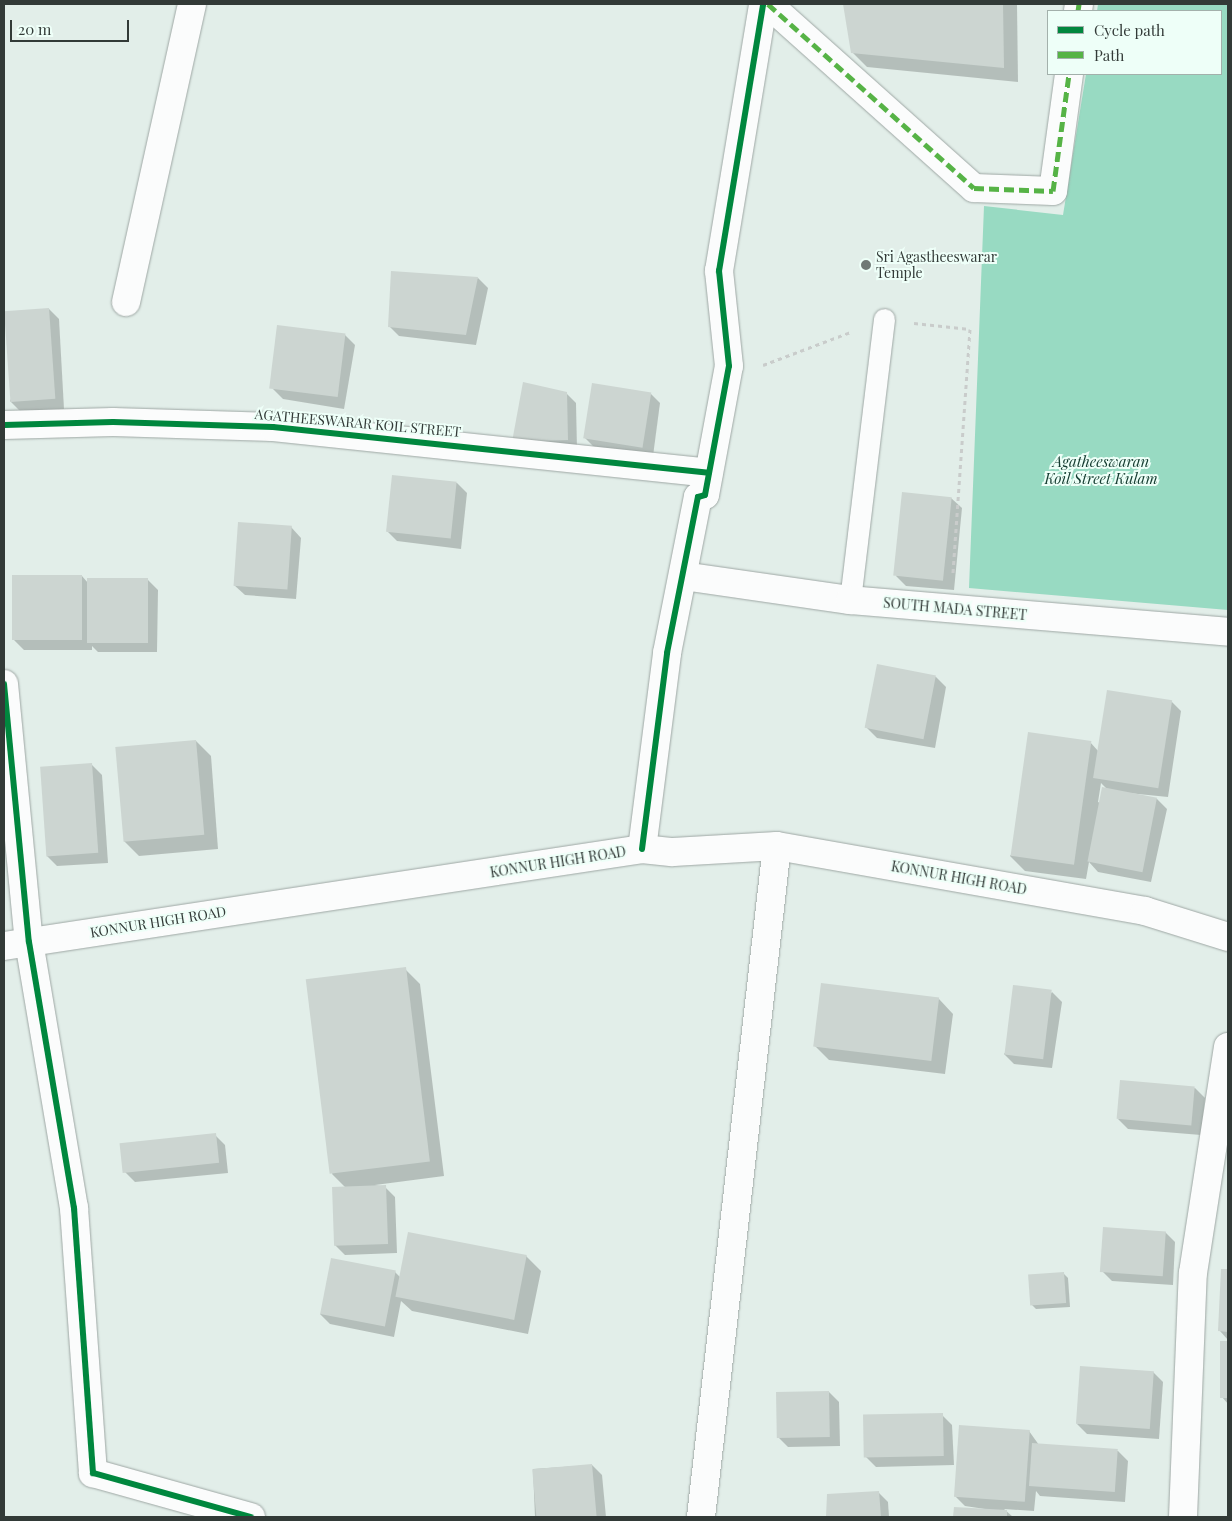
<!DOCTYPE html>
<html>
<head>
<meta charset="utf-8">
<style>
  body { margin:0 }
  #map { position:relative; width:1232px; height:1521px; overflow:hidden; background:#e2eee9; font-family:"Playfair Display",serif }
  div>[style] { position:absolute }
  .water>* { inset:0; background:#98dac2 }
  .shadow>* { inset:0; background:#0003 }
  .building>* { inset:0; background:#ccd5d1; transform-origin:0 0 }
  .path>* { height:3px; margin-top:-1.5px; transform-origin:0; background:repeating-linear-gradient(90deg,#c9cccb 0 4px,transparent 0 8px) }
  .roads { filter:drop-shadow(0 0 1px #9ea7a4) drop-shadow(0 0 1px #9ea7a4) }
  .lane>* { height:21px; margin:-10.5px; padding:0 10.5px; transform-origin:10.5px; border-radius:10.5px; background:#fbfcfc }
  .street>* { height:28px; margin:-14px; padding:0 14px; transform-origin:14px; border-radius:14px; background:#fbfcfc }
  .secondary>* { height:28px; margin:-14px; padding:0 14px; transform-origin:14px; border-radius:14px; background:#fbfcfc }
  .quiet>* { height:5px; margin-top:-2.5px; transform-origin:0; background:repeating-linear-gradient(90deg,#56b346 0 10px,transparent 0 15px) }
  .cycleway>* { height:6px; margin:-3px; padding:0 3px; transform-origin:3px; border-radius:3px; background:#00873e }
  .dots>* { width:14px; height:14px; translate:-50% -50%; box-sizing:border-box; border:2px solid #eefff8; border-radius:50% }
  span { translate:-50% -50%; white-space:nowrap; text-align:center; line-height:1.15; -webkit-text-stroke:4px #eefff8; paint-order:stroke }
  .poi-label { font-size:14px; color:#323a37 }
  .left { translate:0 -50%; text-align:left }
  .street-label { font-size:14px; color:#323a37 }
  .water-label { font-size:15px; color:#143c30; font-style:italic }
  .frame { position:absolute; inset:0; border:5px solid #323a37; pointer-events:none }
  .legend { position:absolute; left:1047px; top:10px; width:175px; height:65px; box-sizing:border-box; background:#eefff8; border:1px solid #a3b0ab; margin:0; padding:6px 9px; list-style:none; font-size:15px; color:#323a37 }
  .legend li { display:flex; align-items:center; gap:10px; height:25px }
  .legend b { width:25px; border:1px solid #a3b0ab }
  .scale { position:absolute; left:10px; top:20px; width:119px; height:22px; box-sizing:border-box; border:2px solid #323a37; border-top:0; padding-left:6px; font-size:15px; line-height:18px; white-space:nowrap; color:#323a37; -webkit-text-stroke:4px #eefff8; paint-order:stroke }
</style>
</head>
<body>
<div id="map">
  <div class="water">
    <div style="clip-path:polygon(1098px 4px,1228px 4px,1228px 610px,969px 588px,984px 206px,1063px 215px,1086px 74px,1221px 74px,1221px 11px,1097px 11px)"></div>
  </div>
  <div class="shadow">
    <div style="clip-path:polygon(845px 4px,1017px 4px,1018px 82px,867px 67px,852px 52px)"></div>
    <div style="clip-path:polygon(478px 278px,488px 288px,476px 345px,399px 336px,389px 326px)"></div>
    <div style="clip-path:polygon(49px 309px,59px 319px,64px 409px,20px 411px,10px 401px)"></div>
    <div style="clip-path:polygon(345px 335px,355px 345px,344px 409px,283px 399px,273px 389px)"></div>
    <div style="clip-path:polygon(566px 393px,576px 403px,577px 450px,523px 452px)"></div>
    <div style="clip-path:polygon(650px 393px,660px 403px,653px 456px,595px 448px,585px 438px)"></div>
    <div style="clip-path:polygon(393px 476px,457px 483px,467px 493px,461px 549px,397px 541px,387px 531px)"></div>
    <div style="clip-path:polygon(951px 498px,962px 508px,954px 590px,906px 586px,896px 576px)"></div>
    <div style="clip-path:polygon(291px 527px,301px 538px,296px 599px,245px 595px,234px 585px)"></div>
    <div style="clip-path:polygon(82px 576px,88px 583px,148px 580px,158px 590px,157px 652px,98px 652px,92px 646px,92px 650px,24px 650px,14px 640px)"></div>
    <div style="clip-path:polygon(878px 666px,936px 677px,946px 687px,935px 748px,877px 738px,867px 728px)"></div>
    <div style="clip-path:polygon(evenodd,1171px 701px,1181px 711px,1168px 797px,1128px 793px,1157px 799px,1167px 809px,1151px 882px,1098px 872px,1089px 862px,1086px 879px,1025px 871px,1010px 856px,1090px 742px,1099px 752px,1171px 701px,1101px 783px,1107px 789px,1100px 803px,1098px 802px,1101px 783px)"></div>
    <div style="clip-path:polygon(196px 741px,211px 756px,218px 849px,139px 856px,124px 841px)"></div>
    <div style="clip-path:polygon(92px 765px,102px 775px,108px 863px,57px 866px,47px 856px)"></div>
    <div style="clip-path:polygon(405px 969px,420px 984px,444px 1176px,375px 1185px,385px 1187px,395px 1197px,397px 1253px,345px 1255px,335px 1245px,346px 1188px,332px 1174px)"></div>
    <div style="clip-path:polygon(1052px 992px,1062px 1002px,1052px 1068px,1014px 1064px,1004px 1054px)"></div>
    <div style="clip-path:polygon(939px 999px,953px 1014px,945px 1074px,829px 1060px,814px 1045px)"></div>
    <div style="clip-path:polygon(1195px 1088px,1205px 1098px,1201px 1135px,1128px 1129px,1118px 1119px)"></div>
    <div style="clip-path:polygon(215px 1135px,225px 1145px,228px 1173px,135px 1182px,125px 1172px)"></div>
    <div style="clip-path:polygon(1165px 1232px,1175px 1242px,1173px 1285px,1112px 1281px,1102px 1271px)"></div>
    <div style="clip-path:polygon(526px 1256px,541px 1271px,528px 1334px,412px 1311px,401px 1301px,394px 1337px,330px 1324px,320px 1314px,395px 1272px,401px 1278px)"></div>
    <div style="clip-path:polygon(1222px 1270px,1228px 1271px,1228px 1340px,1220px 1331px)"></div>
    <div style="clip-path:polygon(1064px 1274px,1068px 1278px,1070px 1307px,1036px 1309px,1031px 1304px)"></div>
    <div style="clip-path:polygon(1221px 1342px,1228px 1342px,1228px 1404px,1222px 1397px)"></div>
    <div style="clip-path:polygon(1153px 1372px,1163px 1382px,1159px 1439px,1087px 1434px,1077px 1424px)"></div>
    <div style="clip-path:polygon(829px 1392px,839px 1402px,840px 1446px,788px 1447px,778px 1437px)"></div>
    <div style="clip-path:polygon(942px 1415px,952px 1425px,954px 1465px,876px 1467px,866px 1457px)"></div>
    <div style="clip-path:polygon(1029px 1431px,1039px 1445px,1118px 1451px,1128px 1461px,1125px 1502px,1040px 1496px,1036px 1491px,1034px 1511px,1004px 1509px,1013px 1517px,955px 1517px,955px 1509px,998px 1511px,965px 1506px,955px 1496px)"></div>
    <div style="clip-path:polygon(592px 1465px,602px 1475px,606px 1517px,535px 1517px,533px 1469px)"></div>
    <div style="clip-path:polygon(878px 1492px,888px 1502px,889px 1517px,827px 1517px,828px 1495px)"></div>
  </div>
  <div class="building">
    <div style="clip-path:polygon(843px 4px,1003px 4px,1004px 68px,851px 53px)"></div>
    <div style="clip-path:polygon(391px 271px,478px 277px,466px 335px,388px 327px)"></div>
    <div style="left:49px;top:308px;width:91px;height:45px;rotate:86deg"></div>
    <div style="left:277px;top:325px;width:69px;height:64px;rotate:7deg"></div>
    <div style="clip-path:polygon(523px 382px,567px 392px,568px 440px,512px 442px)"></div>
    <div style="left:592px;top:383px;width:60px;height:56px;rotate:9deg"></div>
    <div style="left:392px;top:475px;width:65px;height:57px;rotate:6deg"></div>
    <div style="left:902px;top:492px;width:50px;height:84px;rotate:6deg"></div>
    <div style="left:238px;top:522px;width:54px;height:64px;rotate:4deg"></div>
    <div style="left:12px;top:575px;width:70px;height:65px"></div>
    <div style="left:87px;top:578px;width:61px;height:65px"></div>
    <div style="left:877px;top:664px;width:60px;height:65px;rotate:11deg"></div>
    <div style="left:1107px;top:690px;width:66px;height:89px;rotate:9deg"></div>
    <div style="left:1028px;top:732px;width:64px;height:125px;rotate:8deg"></div>
    <div style="left:196px;top:740px;width:95px;height:81px;rotate:85deg"></div>
    <div style="left:92px;top:763px;width:90px;height:52px;rotate:86deg"></div>
    <div style="left:1102px;top:787px;width:56px;height:76px;rotate:11deg"></div>
    <div style="left:406px;top:967px;width:196px;height:101px;rotate:83deg"></div>
    <div style="left:821px;top:983px;width:119px;height:64px;rotate:7deg"></div>
    <div style="left:1013px;top:985px;width:39px;height:70px;rotate:7deg"></div>
    <div style="left:1120px;top:1080px;width:75px;height:39px;rotate:5deg"></div>
    <div style="left:216px;top:1133px;width:30px;height:97px;rotate:84deg"></div>
    <div style="left:386px;top:1185px;width:59px;height:54px;rotate:88deg"></div>
    <div style="left:1103px;top:1227px;width:63px;height:45px;rotate:4deg"></div>
    <div style="left:408px;top:1232px;width:121px;height:66px;rotate:11deg"></div>
    <div style="left:331px;top:1258px;width:66px;height:57px;rotate:11deg"></div>
    <div style="clip-path:polygon(1221px 1269px,1228px 1269px,1228px 1332px,1218px 1331px)"></div>
    <div style="left:1064px;top:1272px;width:31px;height:36px;rotate:86deg"></div>
    <div style="left:1220px;top:1341px;width:8px;height:57px"></div>
    <div style="left:1080px;top:1366px;width:74px;height:58px;rotate:4deg"></div>
    <div style="left:829px;top:1391px;width:46px;height:53px;rotate:89deg"></div>
    <div style="left:943px;top:1413px;width:43px;height:80px;rotate:89deg"></div>
    <div style="left:959px;top:1425px;width:71px;height:72px;rotate:4deg"></div>
    <div style="left:1032px;top:1443px;width:86px;height:43px;rotate:4deg"></div>
    <div style="left:592px;top:1464px;width:53px;height:60px;rotate:85deg"></div>
    <div style="clip-path:polygon(879px 1491px,881px 1517px,826px 1517px,827px 1494px)"></div>
    <div style="clip-path:polygon(954px 1507px,1007px 1510px,1007px 1517px,953px 1517px)"></div>
  </div>
  <div class="path">
    <div style="left:914px;top:323px;width:56px;rotate:6.1deg"></div>
    <div style="left:970px;top:329px;width:246px;rotate:94deg"></div>
    <div style="left:763px;top:365px;width:94px;rotate:-20.6deg"></div>
  </div>
  <div class="roads">
    <div class="lane">
      <div style="left:850px;top:600px;width:283px;rotate:-83.1deg"></div>
    </div>
    <div class="street">
      <div style="left:768px;top:4px;width:276px;rotate:41.8deg"></div>
      <div style="left:974px;top:188px;width:79px;rotate:2.2deg"></div>
      <div style="left:1053px;top:191px;width:118px;rotate:-82.2deg"></div>
      <div style="left:1078px;top:11px;width:7px;rotate:-82deg"></div>
      <div style="left:126px;top:302px;width:305px;rotate:-77.5deg"></div>
      <div style="left:4px;top:425px;width:109px;rotate:-1.6deg"></div>
      <div style="left:113px;top:422px;width:160px;rotate:1.8deg"></div>
      <div style="left:273px;top:427px;width:438px;rotate:6deg"></div>
      <div style="left:683px;top:576px;width:169px;rotate:8.2deg"></div>
      <div style="left:850px;top:600px;width:379px;rotate:4.8deg"></div>
      <div style="left:4px;top:684px;width:259px;rotate:84.5deg"></div>
      <div style="left:29px;top:942px;width:270px;rotate:80.4deg"></div>
      <div style="left:74px;top:1208px;width:266px;rotate:85.9deg"></div>
      <div style="left:93px;top:1473px;width:164px;rotate:15.6deg"></div>
      <div style="left:701px;top:1517px;width:675px;rotate:-83.54deg"></div>
      <div style="left:1183px;top:1517px;width:244px;rotate:-87.7deg"></div>
      <div style="left:1193px;top:1273px;width:229px;rotate:-81.2deg"></div>
    </div>
    <div class="secondary">
      <div style="left:642px;top:849px;width:198px;rotate:-82.7deg"></div>
      <div style="left:667px;top:653px;width:159px;rotate:-78.8deg"></div>
      <div style="left:698px;top:497px;width:7px;rotate:-16deg"></div>
      <div style="left:705px;top:495px;width:131px;rotate:-79.5deg"></div>
      <div style="left:729px;top:366px;width:96px;rotate:-96deg"></div>
      <div style="left:719px;top:271px;width:271px;rotate:-80.6deg"></div>
      <div style="left:4px;top:946px;width:645px;rotate:-8.64deg"></div>
      <div style="left:642px;top:849px;width:31px;rotate:6deg"></div>
      <div style="left:673px;top:852px;width:104px;rotate:-3.3deg"></div>
      <div style="left:777px;top:846px;width:374px;rotate:10deg"></div>
      <div style="left:1145px;top:911px;width:87px;rotate:17.4deg"></div>
    </div>
  </div>
  <div class="quiet">
    <div style="left:768px;top:4px;width:276px;rotate:41.8deg"></div>
    <div style="left:974px;top:188px;width:79px;rotate:2.2deg"></div>
    <div style="left:1053px;top:191px;width:118px;rotate:-82.2deg"></div>
    <div style="left:1078px;top:11px;width:7px;rotate:-82deg"></div>
  </div>
  <div class="cycleway">
    <div style="left:4px;top:425px;width:109px;rotate:-1.6deg"></div>
    <div style="left:113px;top:422px;width:160px;rotate:1.8deg"></div>
    <div style="left:273px;top:427px;width:438px;rotate:6deg"></div>
    <div style="left:4px;top:684px;width:259px;rotate:84.5deg"></div>
    <div style="left:29px;top:942px;width:270px;rotate:80.4deg"></div>
    <div style="left:74px;top:1208px;width:266px;rotate:85.9deg"></div>
    <div style="left:93px;top:1473px;width:164px;rotate:15.6deg"></div>
    <div style="left:642px;top:849px;width:198px;rotate:-82.7deg"></div>
    <div style="left:667px;top:653px;width:159px;rotate:-78.8deg"></div>
    <div style="left:698px;top:497px;width:7px;rotate:-16deg"></div>
    <div style="left:705px;top:495px;width:131px;rotate:-79.5deg"></div>
    <div style="left:729px;top:366px;width:96px;rotate:-96deg"></div>
    <div style="left:719px;top:271px;width:271px;rotate:-80.6deg"></div>
  </div>
  <div class="dots">
    <div style="left:866px;top:265px;background:#707975"></div>
  </div>
  <div class="poi-label">
    <span class="left" style="left:876px;top:265px">Sri Agastheeswarar<br>Temple</span>
  </div>
  <div class="street-label">
    <span style="left:358px;top:423px;rotate:5deg">AGATHEESWARAR KOIL STREET</span>
    <span style="left:955px;top:609px;rotate:5deg">SOUTH MADA STREET</span>
    <span style="left:558px;top:862px;rotate:-9deg">KONNUR HIGH ROAD</span>
    <span style="left:959px;top:878px;rotate:10deg">KONNUR HIGH ROAD</span>
    <span style="left:158px;top:922px;rotate:-9deg">KONNUR HIGH ROAD</span>
  </div>
  <div class="water-label">
    <span style="left:1101px;top:470px">Agatheeswaran<br>Koil Street Kulam</span>
  </div>
  <div class="frame"></div>
  <ul class="legend">
  <li><b style="height:6px;background:#00873e"></b>Cycle path</li>
  <li><b style="height:6px;background:#56b346"></b>Path</li>
  </ul>
  <div class="scale">20 m</div>
</div>
</body>
</html>
